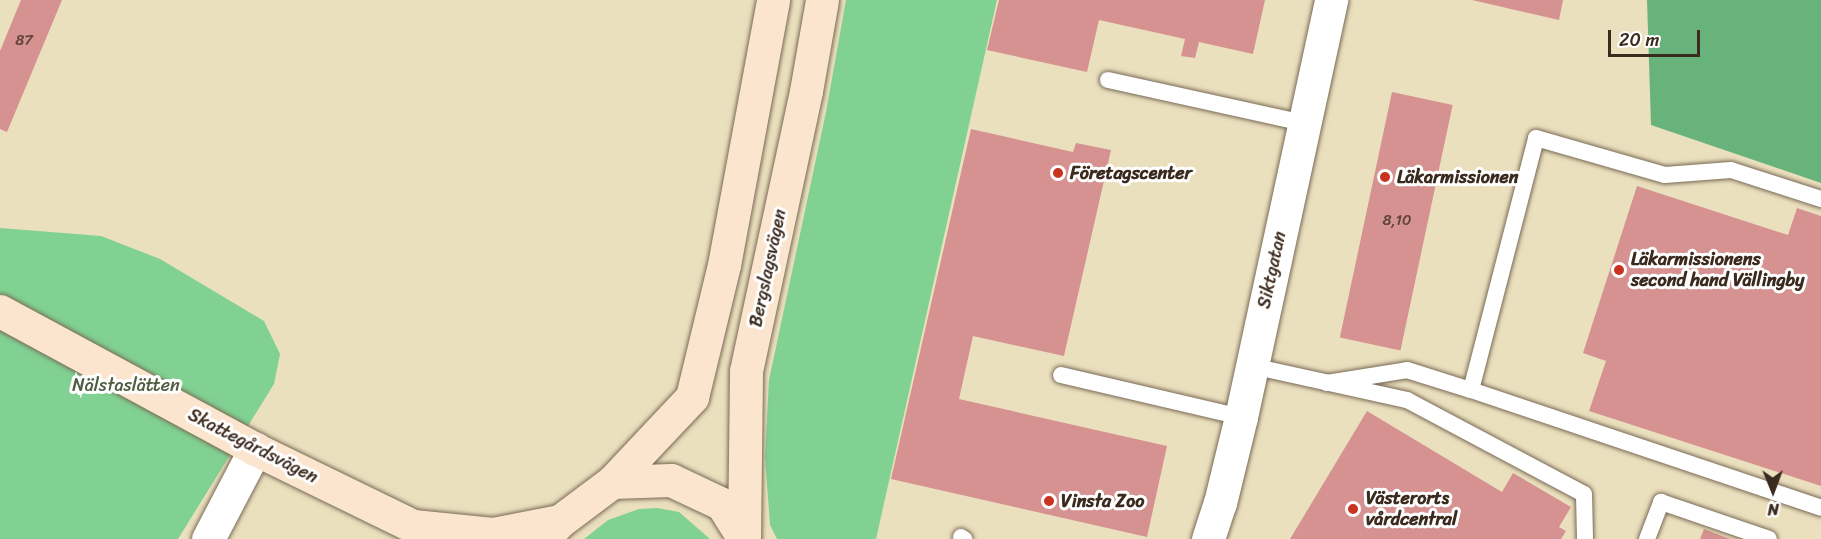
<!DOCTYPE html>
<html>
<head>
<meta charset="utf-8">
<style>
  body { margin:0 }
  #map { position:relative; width:1821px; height:539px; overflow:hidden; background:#ebe0be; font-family:Sriracha,sans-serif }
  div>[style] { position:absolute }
  .green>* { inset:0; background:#81d192 }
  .forest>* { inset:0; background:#68b37c }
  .building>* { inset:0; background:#d59291; transform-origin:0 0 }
  .roads { filter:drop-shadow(0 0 2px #796a56) drop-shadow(0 0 2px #796a56) }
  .lane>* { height:16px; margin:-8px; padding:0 8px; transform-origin:8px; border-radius:8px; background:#fff }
  .street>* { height:33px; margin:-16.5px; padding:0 16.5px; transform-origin:16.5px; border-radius:16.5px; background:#fff }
  .secondary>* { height:33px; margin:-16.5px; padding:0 16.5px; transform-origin:16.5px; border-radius:16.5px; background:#fbe5cf }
  .dots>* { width:16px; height:16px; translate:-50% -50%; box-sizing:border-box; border:3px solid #fff; border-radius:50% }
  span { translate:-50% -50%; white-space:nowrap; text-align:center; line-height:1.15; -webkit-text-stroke:6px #fff; paint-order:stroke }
  .number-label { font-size:15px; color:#62443b }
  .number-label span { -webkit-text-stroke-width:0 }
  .poi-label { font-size:18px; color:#3b2a1e; font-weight:700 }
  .left { translate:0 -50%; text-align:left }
  .street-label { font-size:18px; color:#3b2a1e }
  .park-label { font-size:18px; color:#505c41 }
  .north { position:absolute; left:1743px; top:461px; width:60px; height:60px; -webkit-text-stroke:4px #fff; paint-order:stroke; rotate:179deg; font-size:16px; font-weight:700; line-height:24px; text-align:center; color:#3b2a1e }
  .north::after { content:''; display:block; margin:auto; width:21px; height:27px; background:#3b2a1e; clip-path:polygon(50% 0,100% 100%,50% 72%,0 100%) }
  .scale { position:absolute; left:1608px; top:30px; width:92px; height:27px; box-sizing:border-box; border:3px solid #3b2a1e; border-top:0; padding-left:8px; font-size:18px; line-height:21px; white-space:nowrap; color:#3b2a1e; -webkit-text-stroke:4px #fff; paint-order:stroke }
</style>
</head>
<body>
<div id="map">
  <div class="green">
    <div style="clip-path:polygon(846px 0,997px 0,876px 539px,777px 539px,770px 525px,765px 457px,769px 380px,826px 112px)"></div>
    <div style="clip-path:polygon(0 228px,101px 236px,160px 259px,264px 321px,280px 354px,274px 384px,178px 539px,0 539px)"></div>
    <div style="clip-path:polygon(657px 508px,679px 512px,710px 539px,584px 539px,608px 520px,639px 509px)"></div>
  </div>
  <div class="forest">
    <div style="clip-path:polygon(1647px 0,1821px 0,1821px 183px,1651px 125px)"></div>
  </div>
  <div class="building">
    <div style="clip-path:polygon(21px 0,62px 0,7px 132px,0 129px,0 51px)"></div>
    <div style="clip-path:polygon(999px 0,1265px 0,1253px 54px,1199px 42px,1195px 58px,1181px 56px,1185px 39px,1099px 20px,1087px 72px,987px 50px)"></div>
    <div style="clip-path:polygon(1472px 0,1563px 0,1559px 20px)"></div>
    <div style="left:1392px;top:92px;width:62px;height:251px;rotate:12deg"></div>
    <div style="clip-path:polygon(971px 129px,1073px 152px,1076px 143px,1111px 150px,1064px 356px,973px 336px,959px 399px,1167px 446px,1147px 537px,891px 479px)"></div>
    <div style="clip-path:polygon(1637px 186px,1788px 235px,1797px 208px,1821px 216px,1821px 486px,1589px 411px,1606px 361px,1583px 353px)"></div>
    <div style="clip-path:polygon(1367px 411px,1502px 492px,1513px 473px,1571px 507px,1559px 527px,1566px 531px,1561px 539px,1290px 539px)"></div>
    <div style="clip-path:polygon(1704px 529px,1730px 539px,1700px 539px)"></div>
  </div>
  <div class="roads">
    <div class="lane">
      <div style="left:1108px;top:80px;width:201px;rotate:12.4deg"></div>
      <div style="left:1252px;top:366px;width:159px;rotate:12.4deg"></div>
      <div style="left:1407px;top:400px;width:200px;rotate:28deg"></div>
      <div style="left:1584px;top:494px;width:45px;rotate:88.7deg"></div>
      <div style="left:1061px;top:375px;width:185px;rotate:13.1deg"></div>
      <div style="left:1327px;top:383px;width:81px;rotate:-9.2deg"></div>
      <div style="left:1407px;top:370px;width:67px;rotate:17.4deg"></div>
      <div style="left:1471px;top:390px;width:260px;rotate:-75.5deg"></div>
      <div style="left:1536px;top:138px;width:134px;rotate:16deg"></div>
      <div style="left:1665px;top:175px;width:66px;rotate:-4.3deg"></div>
      <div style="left:1731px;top:170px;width:95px;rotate:17.9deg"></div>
      <div style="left:1471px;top:390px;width:369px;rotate:18.6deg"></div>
      <div style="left:961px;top:537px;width:4px;rotate:34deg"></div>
      <div style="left:1647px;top:539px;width:40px;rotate:-69deg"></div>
      <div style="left:1661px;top:502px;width:114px;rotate:18.9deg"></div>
    </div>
    <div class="street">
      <div style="left:208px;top:539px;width:102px;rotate:-62.4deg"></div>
      <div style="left:1208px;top:539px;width:38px;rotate:-72deg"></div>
      <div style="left:1220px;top:503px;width:89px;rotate:-76.3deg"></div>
      <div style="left:1241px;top:417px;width:427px;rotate:-77.8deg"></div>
    </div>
    <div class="secondary">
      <div style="left:0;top:311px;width:290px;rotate:28.4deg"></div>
      <div style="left:255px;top:449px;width:176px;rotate:26deg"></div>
      <div style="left:413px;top:526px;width:20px;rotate:41deg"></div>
      <div style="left:612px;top:482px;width:117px;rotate:-46.7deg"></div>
      <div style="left:692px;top:397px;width:136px;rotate:-76.4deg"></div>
      <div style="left:724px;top:265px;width:269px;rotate:-79.5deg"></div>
      <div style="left:413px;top:526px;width:80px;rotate:5.7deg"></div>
      <div style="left:493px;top:534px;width:68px;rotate:-11deg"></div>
      <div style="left:543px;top:539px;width:25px;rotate:-47deg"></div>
      <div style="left:560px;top:521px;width:65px;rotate:-36.9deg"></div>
      <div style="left:612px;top:482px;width:59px;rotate:-1.9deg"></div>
      <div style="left:671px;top:480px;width:56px;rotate:25.2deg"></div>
      <div style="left:722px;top:504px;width:41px;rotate:57.8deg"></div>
      <div style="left:744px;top:539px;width:168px;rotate:-89.3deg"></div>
      <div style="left:746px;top:371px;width:286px;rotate:-77.9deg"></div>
      <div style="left:806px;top:91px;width:92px;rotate:-80deg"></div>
    </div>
  </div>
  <div class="dots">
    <div style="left:1058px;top:173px;background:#c8321e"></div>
    <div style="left:1385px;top:177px;background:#c8321e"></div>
    <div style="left:1619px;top:270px;background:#c8321e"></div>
    <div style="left:1049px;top:501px;background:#c8321e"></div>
    <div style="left:1353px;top:509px;background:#c8321e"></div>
  </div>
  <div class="number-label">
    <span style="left:24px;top:41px">87</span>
    <span style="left:1397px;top:221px">8,10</span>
  </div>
  <div class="poi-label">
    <span class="left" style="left:1070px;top:173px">Företagscenter</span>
    <span class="left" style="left:1397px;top:177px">Läkarmissionen</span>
    <span class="left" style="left:1631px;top:270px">Läkarmissionens<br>second hand Vällingby</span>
    <span class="left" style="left:1366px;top:509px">Västerorts<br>vårdcentral</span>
    <span class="left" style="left:1061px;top:501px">Vinsta Zoo</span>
  </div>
  <div class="street-label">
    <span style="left:768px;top:268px;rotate:-78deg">Bergslagsvägen</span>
    <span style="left:1272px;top:270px;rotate:-78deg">Siktgatan</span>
    <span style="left:253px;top:446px;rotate:27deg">Skattegårdsvägen</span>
  </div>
  <div class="park-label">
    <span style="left:126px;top:385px">Nälstaslätten</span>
  </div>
  <div class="north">N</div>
  <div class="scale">20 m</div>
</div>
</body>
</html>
